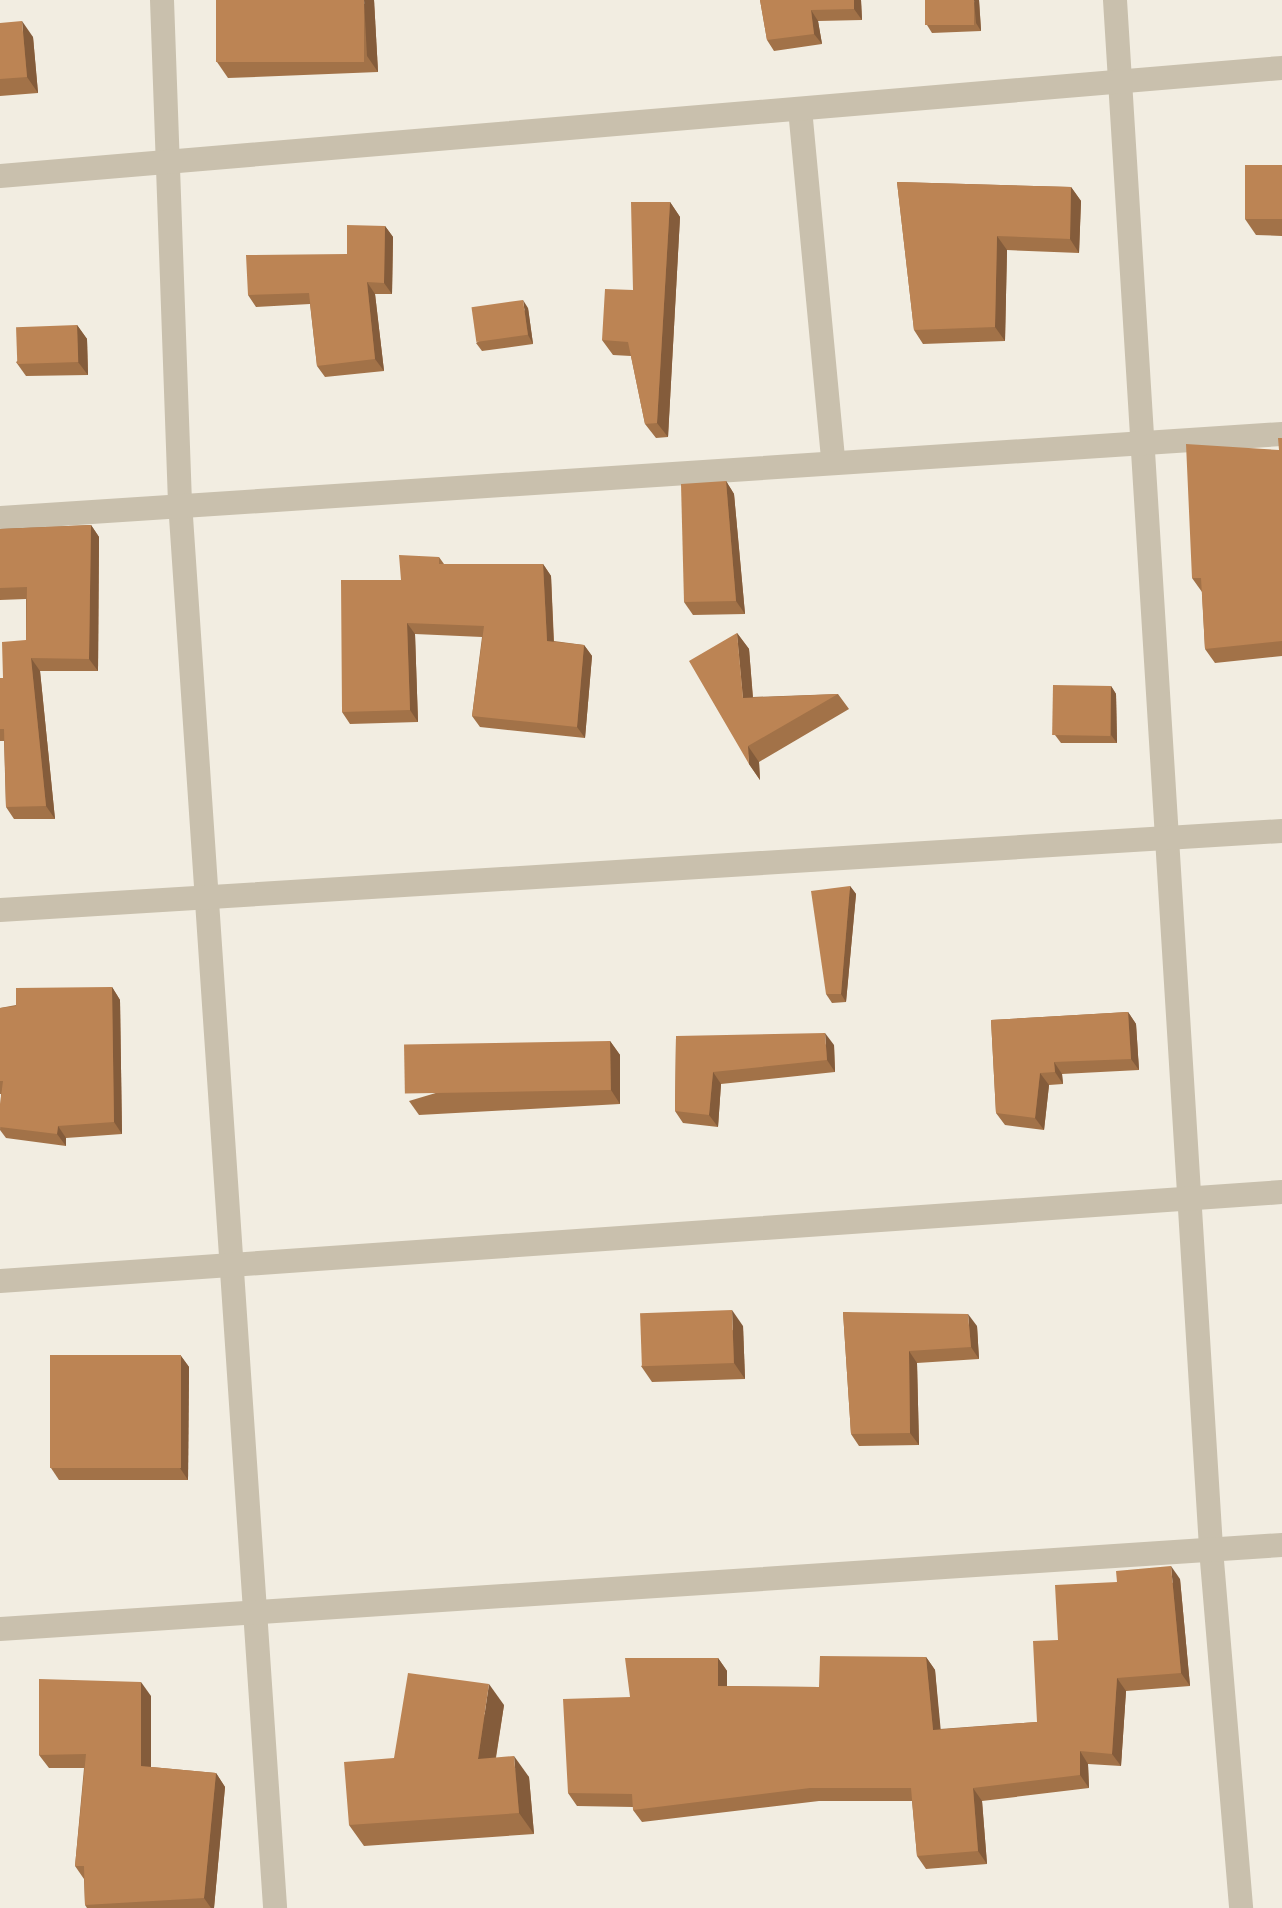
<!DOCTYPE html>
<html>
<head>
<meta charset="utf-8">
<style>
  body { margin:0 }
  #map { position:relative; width:1282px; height:1908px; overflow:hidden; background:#f2ede1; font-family:"Source Sans 3",sans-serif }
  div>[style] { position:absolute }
  .minor>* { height:24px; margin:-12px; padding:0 12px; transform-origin:12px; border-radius:12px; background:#c9c0ad }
  .wall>* { inset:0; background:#a27248 }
  .shaded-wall>* { inset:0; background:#845c3b }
  .building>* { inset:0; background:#bc8454; transform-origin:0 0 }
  span { translate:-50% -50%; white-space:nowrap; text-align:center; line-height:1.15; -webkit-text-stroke:6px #f9f6ed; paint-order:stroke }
</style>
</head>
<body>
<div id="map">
  <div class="minor">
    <div style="left:162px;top:0;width:502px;rotate:87.95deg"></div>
    <div style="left:180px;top:502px;width:1409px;rotate:86.13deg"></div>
    <div style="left:1115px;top:0;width:1552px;rotate:86.45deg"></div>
    <div style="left:1211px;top:1549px;width:360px;rotate:85.2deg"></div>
    <div style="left:800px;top:109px;width:354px;rotate:84.6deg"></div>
    <div style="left:0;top:176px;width:1287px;rotate:-4.82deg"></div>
    <div style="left:0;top:518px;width:1285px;rotate:-3.75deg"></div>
    <div style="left:0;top:910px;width:1284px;rotate:-3.53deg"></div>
    <div style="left:0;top:1281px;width:1285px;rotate:-3.97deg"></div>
    <div style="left:0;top:1629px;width:1285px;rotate:-3.75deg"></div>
  </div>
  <div class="wall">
    <div style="clip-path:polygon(374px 0,378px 72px,228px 78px,217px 62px)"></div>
    <div style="clip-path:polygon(760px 0,861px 0,862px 20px,818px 21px,822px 44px,774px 51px,767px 40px)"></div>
    <div style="clip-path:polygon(979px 0,981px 31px,932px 33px,927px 25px)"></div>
    <div style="clip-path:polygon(0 23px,33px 37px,38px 93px,0 96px)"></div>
    <div style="clip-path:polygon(1282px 165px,1282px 236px,1256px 235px,1245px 219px)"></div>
    <div style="clip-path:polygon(897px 182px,1071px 187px,1081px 201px,1079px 253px,1007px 250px,1005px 341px,923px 344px,914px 330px)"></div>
    <div style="clip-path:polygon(670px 202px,680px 217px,668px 437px,656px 438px,645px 424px,631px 356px,613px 355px,602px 340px,633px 290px)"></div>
    <div style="clip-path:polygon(385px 226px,393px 237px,392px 294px,375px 294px,384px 371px,325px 377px,317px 366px,310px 304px,256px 307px,248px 295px,347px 254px)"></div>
    <div style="clip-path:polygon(528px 308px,533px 344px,482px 351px,476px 343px)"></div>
    <div style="clip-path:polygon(77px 325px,87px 339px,88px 375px,26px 376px,16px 362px)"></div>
    <div style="clip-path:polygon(1282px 438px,1282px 656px,1215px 663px,1205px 649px,1202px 592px,1192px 578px,1279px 450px)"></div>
    <div style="clip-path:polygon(726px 481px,734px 494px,745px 614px,693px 615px,684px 602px)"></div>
    <div style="clip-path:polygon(91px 525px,99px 537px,98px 671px,40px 671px,55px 819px,14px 819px,6px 807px,4px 741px,0 741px,0 678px,3px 678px,26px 640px,26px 599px,0 600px,0 529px)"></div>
    <div style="clip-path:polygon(439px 557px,444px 564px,543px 564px,551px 576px,554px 641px,584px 645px,592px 656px,585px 738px,480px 727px,472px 716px,482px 637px,415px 634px,418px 722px,350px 724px,342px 712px,401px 580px)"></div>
    <div style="clip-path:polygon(737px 633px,749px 649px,753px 697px,838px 694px,849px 709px,759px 762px,760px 780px,749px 764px)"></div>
    <div style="clip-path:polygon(1111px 686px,1116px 694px,1117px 743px,1061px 743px,1055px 735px)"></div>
    <div style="clip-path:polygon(850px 886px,856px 894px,846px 1002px,832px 1003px,826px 994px)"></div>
    <div style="clip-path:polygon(112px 987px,120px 1000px,122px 1134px,66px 1138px,66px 1146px,6px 1138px,0 1130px,1px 1094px,0 1094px,0 1008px)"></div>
    <div style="clip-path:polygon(1128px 1012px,1136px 1024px,1139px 1070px,1062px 1074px,1063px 1084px,1049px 1085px,1044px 1130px,1005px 1125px,996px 1113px,991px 1020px)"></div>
    <div style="clip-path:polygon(676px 1036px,834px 1045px,835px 1072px,721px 1084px,718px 1127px,683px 1123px,675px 1111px)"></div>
    <div style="clip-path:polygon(610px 1041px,620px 1055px,620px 1104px,419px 1115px,409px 1101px)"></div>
    <div style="clip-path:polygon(843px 1312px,977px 1326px,979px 1359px,917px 1363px,919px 1445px,859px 1446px,851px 1434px)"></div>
    <div style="clip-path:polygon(743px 1326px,745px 1379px,652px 1382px,641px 1366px)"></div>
    <div style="clip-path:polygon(181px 1356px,189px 1367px,188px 1480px,59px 1480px,51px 1468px)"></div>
    <div style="clip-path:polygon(1180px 1579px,1190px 1686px,1126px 1691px,1121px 1766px,1088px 1764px,1089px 1788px,982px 1801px,987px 1864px,926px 1869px,917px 1856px,912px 1801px,819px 1801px,642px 1822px,633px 1810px,633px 1807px,577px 1806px,568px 1793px,630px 1697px,718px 1658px,727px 1671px,727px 1686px,819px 1687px,926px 1657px,935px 1670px,940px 1729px,1037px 1722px,1058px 1640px)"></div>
    <div style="clip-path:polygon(151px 1696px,151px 1767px,216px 1773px,225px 1787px,214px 1908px,87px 1908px,85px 1905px,84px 1879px,75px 1866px,84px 1768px,49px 1768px,39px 1755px)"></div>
    <div style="clip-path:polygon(504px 1705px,496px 1758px,529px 1777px,534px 1834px,364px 1846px,349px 1825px,394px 1758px)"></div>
  </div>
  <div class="shaded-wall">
    <div style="clip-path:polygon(364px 0,374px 0,378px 72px,367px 56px)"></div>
    <div style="clip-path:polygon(854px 0,861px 0,862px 20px,854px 9px)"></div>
    <div style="clip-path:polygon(974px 0,979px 0,981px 31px,976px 23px)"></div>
    <div style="clip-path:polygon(811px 10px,818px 21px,822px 44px,814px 34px)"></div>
    <div style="clip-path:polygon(22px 21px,33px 37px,38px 93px,27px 77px)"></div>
    <div style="clip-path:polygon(1071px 187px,1081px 201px,1079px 253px,1070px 239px)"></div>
    <div style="clip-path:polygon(670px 202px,680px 217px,668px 437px,657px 423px)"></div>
    <div style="clip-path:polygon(385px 226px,393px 237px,392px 294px,384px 283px)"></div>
    <div style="clip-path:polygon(997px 236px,1007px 250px,1005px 341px,995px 327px)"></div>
    <div style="clip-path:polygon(367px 282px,375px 294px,384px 371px,375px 359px)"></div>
    <div style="clip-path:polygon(523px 300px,528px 308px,533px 344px,528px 335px)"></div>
    <div style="clip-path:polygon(77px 325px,87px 339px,88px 375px,78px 362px)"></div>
    <div style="clip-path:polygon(726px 481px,734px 494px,745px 614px,736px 601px)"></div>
    <div style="clip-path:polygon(91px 525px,99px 537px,98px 671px,89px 659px)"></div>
    <div style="clip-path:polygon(543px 564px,551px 576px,554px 652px,547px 641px)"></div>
    <div style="clip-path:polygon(407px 623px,415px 634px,418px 722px,410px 710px)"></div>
    <div style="clip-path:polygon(737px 633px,749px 649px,754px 714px,743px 698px)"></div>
    <div style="clip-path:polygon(584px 645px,592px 656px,585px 738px,577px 727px)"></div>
    <div style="clip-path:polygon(31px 658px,40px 671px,55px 819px,46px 806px)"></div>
    <div style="clip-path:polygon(1111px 686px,1116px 694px,1117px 743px,1111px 735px)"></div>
    <div style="clip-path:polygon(748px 746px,759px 762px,760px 780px,749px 764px)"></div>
    <div style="clip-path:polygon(850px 886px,856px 894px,846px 1002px,841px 994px)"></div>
    <div style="clip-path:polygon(112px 987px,120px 1000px,122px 1134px,114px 1122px)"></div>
    <div style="clip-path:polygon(1128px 1012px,1136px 1024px,1139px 1070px,1131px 1059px)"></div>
    <div style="clip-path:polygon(825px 1033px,834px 1045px,835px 1072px,827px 1060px)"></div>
    <div style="clip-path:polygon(610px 1041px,620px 1055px,620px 1104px,611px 1090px)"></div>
    <div style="clip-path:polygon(1054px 1062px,1062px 1074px,1063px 1084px,1055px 1072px)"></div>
    <div style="clip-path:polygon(713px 1072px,721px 1084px,718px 1127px,709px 1115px)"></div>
    <div style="clip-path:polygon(1040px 1073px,1049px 1085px,1044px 1130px,1035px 1118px)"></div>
    <div style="clip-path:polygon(58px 1126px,66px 1138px,66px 1146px,57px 1134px)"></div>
    <div style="clip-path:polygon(732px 1310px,743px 1326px,745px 1379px,734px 1363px)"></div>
    <div style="clip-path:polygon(968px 1314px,977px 1326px,979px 1359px,971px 1347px)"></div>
    <div style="clip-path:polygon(909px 1351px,917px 1363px,919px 1445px,910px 1433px)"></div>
    <div style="clip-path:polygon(181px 1356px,189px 1367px,188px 1480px,180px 1468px)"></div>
    <div style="clip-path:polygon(1171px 1566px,1180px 1579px,1190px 1686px,1181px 1673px)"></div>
    <div style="clip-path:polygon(926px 1657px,935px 1670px,942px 1743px,933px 1730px)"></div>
    <div style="clip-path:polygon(718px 1658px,727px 1671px,727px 1699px,718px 1686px)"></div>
    <div style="clip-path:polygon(1117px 1678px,1126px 1691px,1121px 1766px,1112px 1754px)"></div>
    <div style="clip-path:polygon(141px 1682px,151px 1696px,151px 1780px,141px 1766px)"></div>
    <div style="clip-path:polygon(489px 1684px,504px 1705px,492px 1780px,478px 1759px)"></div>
    <div style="clip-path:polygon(1080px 1751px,1088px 1764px,1089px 1788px,1080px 1775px)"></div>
    <div style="clip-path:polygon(514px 1756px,529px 1777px,534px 1834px,519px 1813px)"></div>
    <div style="clip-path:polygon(216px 1773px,225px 1787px,214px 1908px,211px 1908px,204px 1898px)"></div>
    <div style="clip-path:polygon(973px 1788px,982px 1801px,987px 1864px,978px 1851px)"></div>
  </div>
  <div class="building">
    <div style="left:216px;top:0;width:148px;height:62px"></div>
    <div style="clip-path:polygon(760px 0,854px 0,854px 9px,811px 10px,814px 34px,767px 40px)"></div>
    <div style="left:925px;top:0;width:49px;height:25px"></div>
    <div style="clip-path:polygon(22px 21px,27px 77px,0 79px,0 23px)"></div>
    <div style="left:1245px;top:165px;width:37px;height:54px"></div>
    <div style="clip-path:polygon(897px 182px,1071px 187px,1070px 239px,997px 236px,995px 327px,914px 330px)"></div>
    <div style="clip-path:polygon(631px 202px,670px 202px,657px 423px,645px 424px,628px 342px,602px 340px,605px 289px,633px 290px)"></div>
    <div style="clip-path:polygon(347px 225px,385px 226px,384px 283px,367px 282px,375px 359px,317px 366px,309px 293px,248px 295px,246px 255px,347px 254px)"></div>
    <div style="left:523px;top:300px;width:35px;height:52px;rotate:82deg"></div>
    <div style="left:77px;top:325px;width:37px;height:61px;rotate:88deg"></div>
    <div style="clip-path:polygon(1278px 438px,1282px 438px,1282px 641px,1205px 649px,1201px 578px,1192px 578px,1186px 444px,1279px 450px)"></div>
    <div style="clip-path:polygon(726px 481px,736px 601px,684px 602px,681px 484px)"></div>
    <div style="clip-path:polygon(91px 525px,89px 659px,31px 658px,46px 806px,6px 807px,4px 729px,0 729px,0 678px,3px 678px,2px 642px,26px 640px,27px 587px,0 588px,0 529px)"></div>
    <div style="clip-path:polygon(399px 555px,439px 557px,439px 564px,543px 564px,547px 641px,584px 645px,577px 727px,472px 716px,484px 626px,407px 623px,410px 710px,342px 712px,341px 580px,401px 580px)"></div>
    <div style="clip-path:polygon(737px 633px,743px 698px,838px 694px,748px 746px,749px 764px,689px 661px)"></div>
    <div style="left:1053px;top:685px;width:58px;height:50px;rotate:1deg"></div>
    <div style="clip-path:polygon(850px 886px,841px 994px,826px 994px,811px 891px)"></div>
    <div style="clip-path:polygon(112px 987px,114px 1122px,58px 1126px,57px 1134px,0 1127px,0 1104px,3px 1081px,0 1081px,0 1008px,16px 1006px,16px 988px)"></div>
    <div style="clip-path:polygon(1128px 1012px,1131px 1059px,1054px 1062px,1055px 1072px,1040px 1073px,1035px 1118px,996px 1113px,991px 1020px)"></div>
    <div style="clip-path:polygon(825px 1033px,827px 1060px,713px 1072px,709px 1115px,675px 1111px,676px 1036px)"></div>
    <div style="left:610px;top:1041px;width:49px;height:206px;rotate:89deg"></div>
    <div style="left:732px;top:1310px;width:53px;height:92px;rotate:88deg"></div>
    <div style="clip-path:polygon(843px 1312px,968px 1314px,971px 1347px,909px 1351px,910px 1433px,851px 1434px)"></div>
    <div style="left:50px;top:1355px;width:131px;height:113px"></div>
    <div style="clip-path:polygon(1171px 1566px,1181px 1673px,1117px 1678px,1112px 1754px,1080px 1751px,1080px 1775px,973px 1788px,978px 1851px,917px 1856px,911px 1788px,810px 1788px,633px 1810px,632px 1794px,568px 1793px,563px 1699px,630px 1697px,625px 1658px,718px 1658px,718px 1686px,819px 1687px,820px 1656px,926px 1657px,933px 1730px,1037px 1722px,1033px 1641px,1058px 1640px,1055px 1585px,1117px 1582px,1116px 1571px)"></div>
    <div style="clip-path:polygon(408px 1673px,489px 1684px,478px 1759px,514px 1756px,519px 1813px,349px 1825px,344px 1762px,394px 1758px)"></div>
    <div style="clip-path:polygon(39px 1679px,141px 1682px,141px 1766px,216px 1773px,204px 1898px,85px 1905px,84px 1866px,75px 1866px,86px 1754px,39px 1755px)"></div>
  </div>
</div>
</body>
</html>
